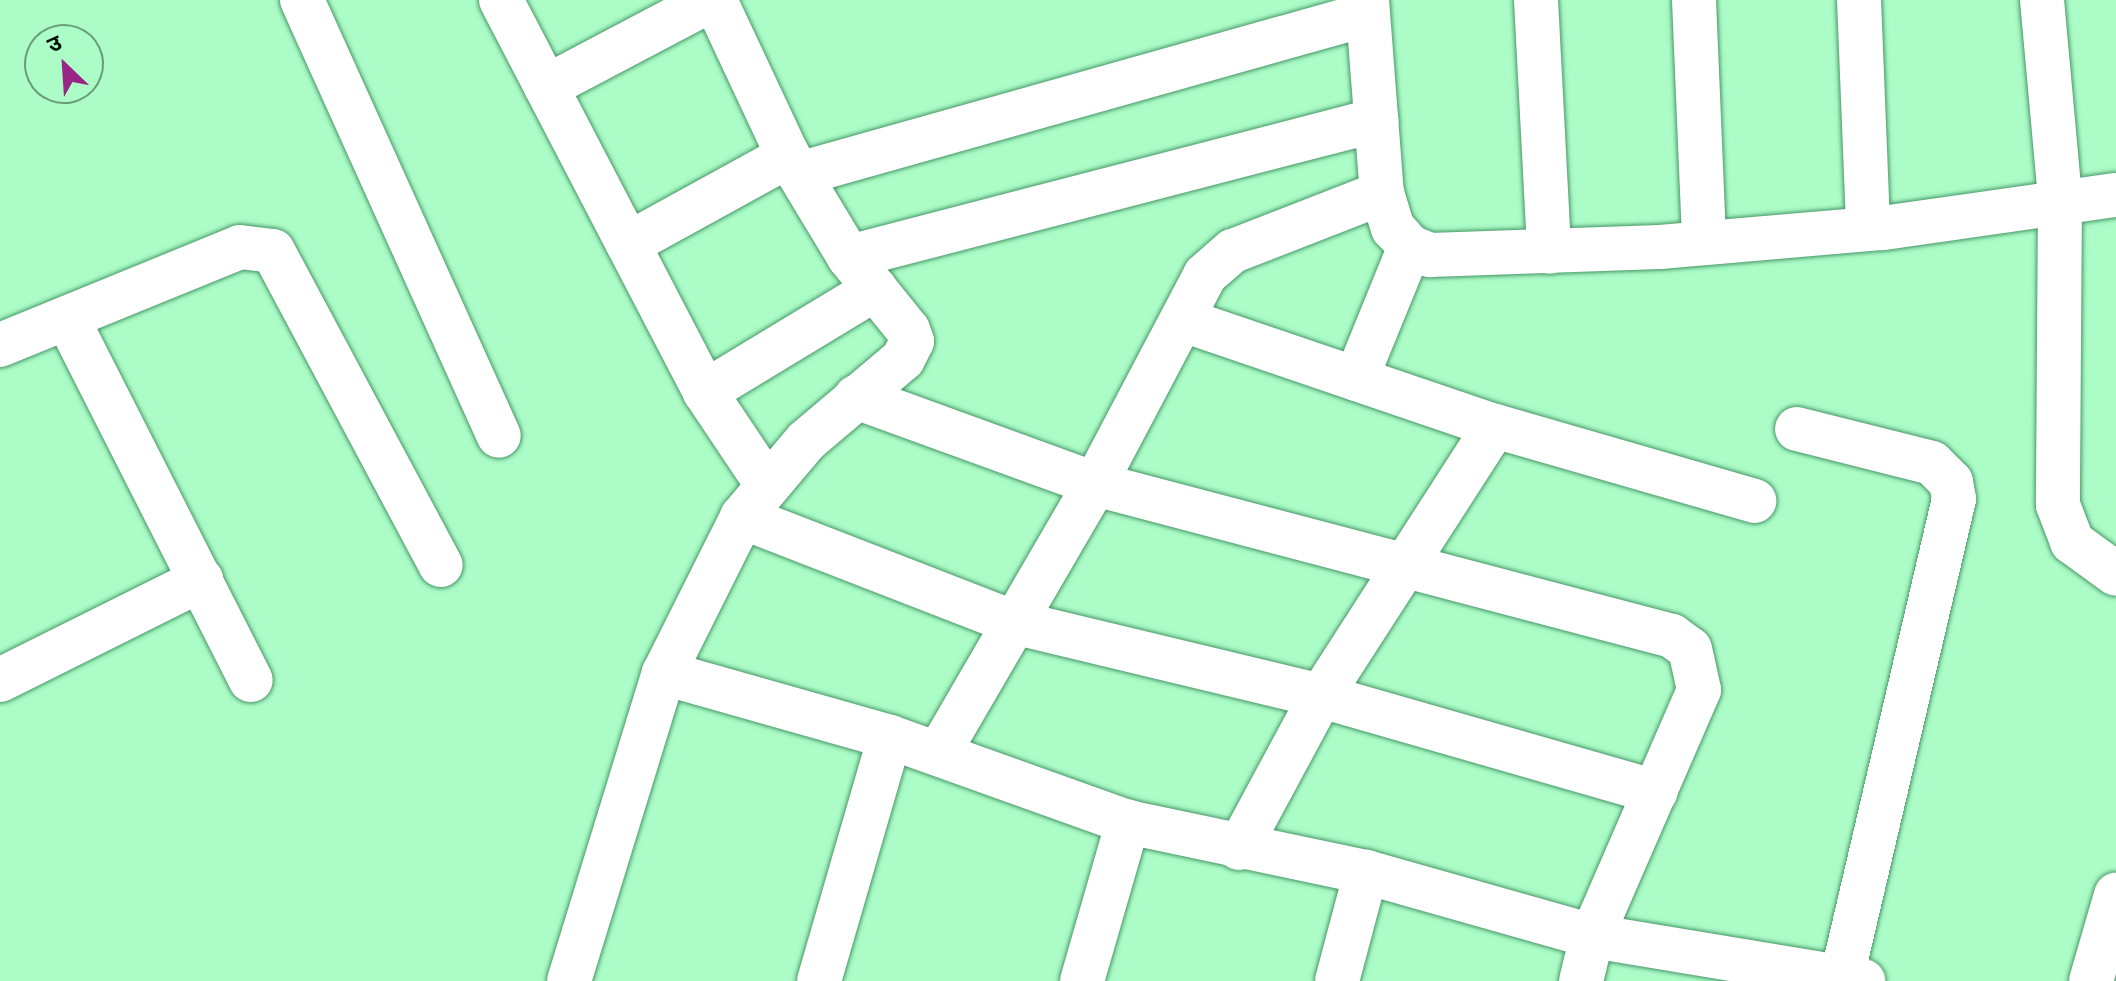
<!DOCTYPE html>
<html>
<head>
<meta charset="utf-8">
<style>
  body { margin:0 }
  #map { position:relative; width:2116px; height:981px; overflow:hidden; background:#abfcc7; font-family:"Fira Sans","Noto Sans Devanagari",sans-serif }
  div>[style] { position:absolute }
  .roads { filter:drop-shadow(0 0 2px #489768) drop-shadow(0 0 2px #489768) }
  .minor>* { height:44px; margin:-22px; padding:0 22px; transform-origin:22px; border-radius:22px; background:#fff }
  span { translate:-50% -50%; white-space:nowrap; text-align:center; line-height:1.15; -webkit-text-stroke:6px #abfcc7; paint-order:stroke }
  .north { position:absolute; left:24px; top:24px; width:80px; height:80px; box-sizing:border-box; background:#abfcc7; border:2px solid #679e79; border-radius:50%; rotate:335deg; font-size:22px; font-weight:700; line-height:32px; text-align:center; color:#001205 }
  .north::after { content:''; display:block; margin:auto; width:28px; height:36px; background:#972685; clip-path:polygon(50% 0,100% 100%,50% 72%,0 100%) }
</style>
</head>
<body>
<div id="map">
  <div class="roads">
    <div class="minor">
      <div style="left:302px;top:0;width:478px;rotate:65.7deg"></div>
      <div style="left:501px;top:0;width:442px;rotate:62.5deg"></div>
      <div style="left:705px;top:392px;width:110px;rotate:56.2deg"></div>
      <div style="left:1367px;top:0;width:194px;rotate:85.6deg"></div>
      <div style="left:1382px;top:193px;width:37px;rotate:73deg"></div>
      <div style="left:1393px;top:228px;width:25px;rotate:48deg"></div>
      <div style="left:1410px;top:247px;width:22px;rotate:22deg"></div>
      <div style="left:1430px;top:255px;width:230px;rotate:-2deg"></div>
      <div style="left:1660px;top:247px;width:224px;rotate:-4.9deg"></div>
      <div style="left:1883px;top:228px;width:235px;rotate:-8.1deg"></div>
      <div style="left:1536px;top:0;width:252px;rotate:87deg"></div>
      <div style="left:1694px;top:0;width:243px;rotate:87.6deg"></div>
      <div style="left:1859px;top:0;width:229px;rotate:87.7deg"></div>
      <div style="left:2042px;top:0;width:200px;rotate:84.8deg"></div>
      <div style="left:2060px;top:199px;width:306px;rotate:90.4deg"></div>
      <div style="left:2058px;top:505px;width:40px;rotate:69deg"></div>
      <div style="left:2072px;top:542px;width:54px;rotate:36deg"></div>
      <div style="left:546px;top:87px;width:187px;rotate:-27.8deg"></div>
      <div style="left:799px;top:174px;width:591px;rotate:-15.71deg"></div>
      <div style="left:628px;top:244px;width:183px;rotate:-28.8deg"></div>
      <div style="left:849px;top:257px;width:545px;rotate:-14.55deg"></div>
      <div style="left:67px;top:318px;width:406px;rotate:63.1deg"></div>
      <div style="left:1183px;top:320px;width:330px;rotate:18.8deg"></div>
      <div style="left:1495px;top:426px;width:270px;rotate:16.1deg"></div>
      <div style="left:0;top:345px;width:259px;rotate:-22.2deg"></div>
      <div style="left:240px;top:247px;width:33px;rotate:7deg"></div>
      <div style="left:273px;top:251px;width:356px;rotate:61.9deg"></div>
      <div style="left:1356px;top:379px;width:143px;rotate:-67.8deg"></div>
      <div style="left:705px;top:392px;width:199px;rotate:-31.2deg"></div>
      <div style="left:856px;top:397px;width:254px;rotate:20deg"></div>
      <div style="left:1095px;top:484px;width:597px;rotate:14.76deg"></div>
      <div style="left:1672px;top:636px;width:22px;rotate:36deg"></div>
      <div style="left:1690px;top:649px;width:42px;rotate:77.6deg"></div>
      <div style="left:1699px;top:690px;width:268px;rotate:113.5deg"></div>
      <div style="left:1592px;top:936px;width:46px;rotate:103.7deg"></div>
      <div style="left:1797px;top:429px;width:139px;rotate:14.1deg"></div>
      <div style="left:1932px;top:463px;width:27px;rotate:45deg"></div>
      <div style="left:1951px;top:482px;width:17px;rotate:80deg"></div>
      <div style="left:1954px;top:499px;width:495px;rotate:103.2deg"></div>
      <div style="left:742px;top:517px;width:291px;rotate:21.2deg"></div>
      <div style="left:1013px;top:622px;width:317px;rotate:13.5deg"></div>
      <div style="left:1321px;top:696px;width:348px;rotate:16deg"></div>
      <div style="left:664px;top:673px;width:235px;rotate:15.8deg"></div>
      <div style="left:890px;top:737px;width:253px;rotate:19.7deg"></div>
      <div style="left:1128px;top:822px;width:243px;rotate:11.9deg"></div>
      <div style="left:1366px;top:872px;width:235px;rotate:15.8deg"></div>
      <div style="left:1592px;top:936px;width:275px;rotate:9.4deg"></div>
      <div style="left:0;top:680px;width:225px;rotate:-26.5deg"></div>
      <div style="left:938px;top:754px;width:312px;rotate:-59.8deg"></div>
      <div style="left:1095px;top:484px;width:236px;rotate:-62.2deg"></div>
      <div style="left:1205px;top:275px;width:37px;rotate:-41deg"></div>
      <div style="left:1233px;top:251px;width:160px;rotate:-21.3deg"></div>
      <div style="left:1239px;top:848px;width:173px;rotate:-61.7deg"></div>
      <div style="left:1321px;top:696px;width:321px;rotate:-57.2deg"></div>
      <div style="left:569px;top:981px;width:322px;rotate:-72.9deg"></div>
      <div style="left:664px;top:673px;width:174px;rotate:-63.4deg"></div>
      <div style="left:742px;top:517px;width:99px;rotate:-49.9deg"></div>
      <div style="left:806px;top:441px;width:127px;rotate:-40.2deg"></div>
      <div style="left:903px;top:359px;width:20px;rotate:-63deg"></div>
      <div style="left:912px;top:341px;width:12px;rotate:-110deg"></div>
      <div style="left:908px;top:330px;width:94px;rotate:-128.9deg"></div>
      <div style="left:849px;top:257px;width:118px;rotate:-121.1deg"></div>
      <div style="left:788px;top:156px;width:172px;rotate:-115.1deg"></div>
      <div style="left:819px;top:981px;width:254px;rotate:-73.8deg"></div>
      <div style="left:1082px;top:981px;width:166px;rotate:-73.9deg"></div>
      <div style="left:1337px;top:981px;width:113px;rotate:-75.1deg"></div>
      <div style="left:2091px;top:981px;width:90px;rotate:-73.8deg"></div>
    </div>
  </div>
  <div class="north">उ</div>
</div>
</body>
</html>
